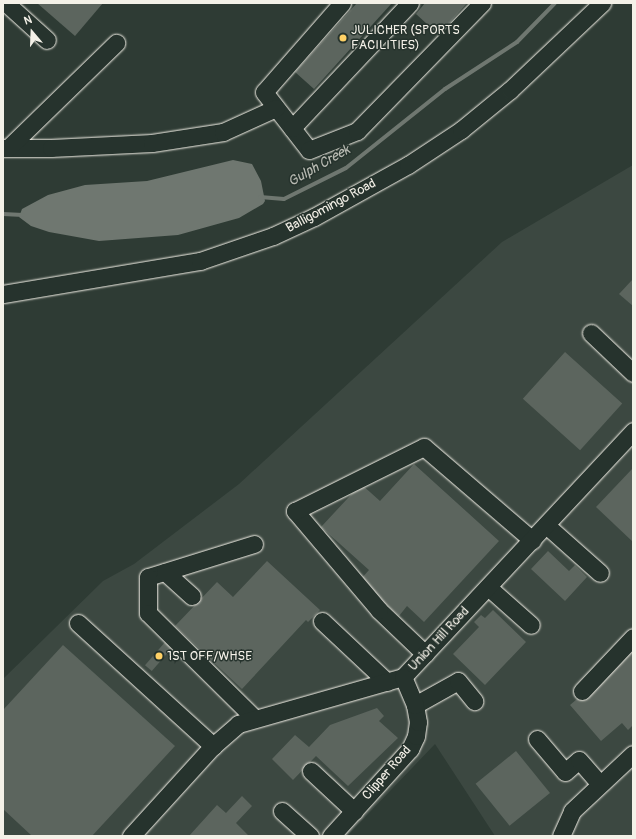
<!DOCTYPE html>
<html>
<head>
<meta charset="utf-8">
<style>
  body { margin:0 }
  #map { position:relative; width:636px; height:839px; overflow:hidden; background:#2e3b34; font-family:Pangolin,sans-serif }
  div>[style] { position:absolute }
  .built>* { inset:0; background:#3c4841 }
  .water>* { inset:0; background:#6f7770 }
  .stream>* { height:4px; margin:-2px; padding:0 2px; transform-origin:2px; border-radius:2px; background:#6f7770 }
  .building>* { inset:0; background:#5c655e; transform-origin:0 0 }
  .roads { filter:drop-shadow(0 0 1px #f4f1e8) drop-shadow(0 0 1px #f4f1e8) }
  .minor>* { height:17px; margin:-8.5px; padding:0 8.5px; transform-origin:8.5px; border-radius:8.5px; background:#26332d }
  .dots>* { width:11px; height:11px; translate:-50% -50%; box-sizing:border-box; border:2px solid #26332d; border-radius:50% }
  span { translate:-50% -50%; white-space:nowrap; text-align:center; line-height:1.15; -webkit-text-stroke:3px #26332d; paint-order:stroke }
  .poi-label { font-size:13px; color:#f4f1e8 }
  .left { translate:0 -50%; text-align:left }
  .street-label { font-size:13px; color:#f4f1e8 }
  .water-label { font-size:14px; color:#b8bab2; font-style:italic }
  .frame { position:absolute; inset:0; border:4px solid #f4f1e8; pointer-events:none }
  .north { position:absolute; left:12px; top:12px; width:40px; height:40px; -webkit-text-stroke:3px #26332d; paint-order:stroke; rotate:341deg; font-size:11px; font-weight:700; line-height:16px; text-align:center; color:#f4f1e8 }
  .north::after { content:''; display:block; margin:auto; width:14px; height:18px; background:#f4f1e8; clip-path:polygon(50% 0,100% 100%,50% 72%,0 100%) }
</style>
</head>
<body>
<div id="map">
  <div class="built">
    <div style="clip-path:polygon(633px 165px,633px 836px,495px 836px,435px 744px,347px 836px,3px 836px,3px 679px,103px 581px,134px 564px,239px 484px,502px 242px)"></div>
  </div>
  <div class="water">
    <div style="clip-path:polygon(233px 160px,252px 164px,261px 181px,265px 201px,263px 204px,239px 218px,178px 235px,99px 241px,49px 232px,31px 226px,19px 217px,22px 209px,48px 195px,85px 185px,147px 181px)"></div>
  </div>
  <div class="stream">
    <div style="left:260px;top:197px;width:24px;rotate:5deg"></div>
    <div style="left:284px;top:199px;width:69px;rotate:-26.6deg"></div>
    <div style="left:346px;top:168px;width:127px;rotate:-38.6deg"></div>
    <div style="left:445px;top:89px;width:86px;rotate:-33.1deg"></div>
    <div style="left:517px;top:42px;width:54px;rotate:-45.7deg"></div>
    <div style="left:3px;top:214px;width:20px;rotate:3deg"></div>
  </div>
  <div class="building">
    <div style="clip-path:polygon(37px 3px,103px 3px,75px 36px)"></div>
    <div style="clip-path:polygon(357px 3px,392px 3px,314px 89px,295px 72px)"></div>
    <div style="clip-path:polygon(425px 3px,467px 3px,439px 35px,416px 14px)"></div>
    <div style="clip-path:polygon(633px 279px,633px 306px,619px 294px)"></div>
    <div style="left:565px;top:352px;width:77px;height:63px;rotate:42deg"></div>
    <div style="clip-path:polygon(414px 464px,499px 541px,424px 622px,407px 606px,399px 616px,360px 580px,369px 570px,321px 527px,361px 484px,380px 501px)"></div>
    <div style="clip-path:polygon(633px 468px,633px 542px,596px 507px)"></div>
    <div style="clip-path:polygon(548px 551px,569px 571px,575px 565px,587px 577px,565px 601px,531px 569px)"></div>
    <div style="clip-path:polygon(267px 561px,320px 610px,308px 622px,306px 620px,242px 689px,175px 626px,217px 582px,233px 597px)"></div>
    <div style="clip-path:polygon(493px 610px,526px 642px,485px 685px,453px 654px,479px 627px,474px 622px,481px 615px,485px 618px)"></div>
    <div style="left:166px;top:641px;width:9px;height:32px;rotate:41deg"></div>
    <div style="clip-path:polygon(63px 645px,175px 746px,92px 836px,32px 836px,3px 809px,3px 710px)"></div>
    <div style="clip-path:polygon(633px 651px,633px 725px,628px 730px,622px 723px,601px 741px,570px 705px)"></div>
    <div style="clip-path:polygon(377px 708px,384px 716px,379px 721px,398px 738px,348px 786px,316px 756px,293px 780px,272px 759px,295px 735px,309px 747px,330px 725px)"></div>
    <div style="left:516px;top:751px;width:54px;height:52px;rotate:51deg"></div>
    <div style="clip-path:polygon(242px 796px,252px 806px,236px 823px,249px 836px,189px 836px,217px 805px,226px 813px)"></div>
  </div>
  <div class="roads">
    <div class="minor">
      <div style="left:6px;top:3px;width:55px;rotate:42.1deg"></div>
      <div style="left:342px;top:3px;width:118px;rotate:131.2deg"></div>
      <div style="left:264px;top:92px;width:73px;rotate:52.2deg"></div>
      <div style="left:309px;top:150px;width:52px;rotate:-21.6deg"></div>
      <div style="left:357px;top:131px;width:179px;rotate:-45.7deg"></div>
      <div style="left:292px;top:128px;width:172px;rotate:-46.7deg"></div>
      <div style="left:3px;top:148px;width:48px"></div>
      <div style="left:51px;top:148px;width:101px;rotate:-2.8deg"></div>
      <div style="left:152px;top:143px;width:72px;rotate:-8.8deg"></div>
      <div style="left:223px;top:132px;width:58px;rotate:-24.4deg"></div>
      <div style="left:8px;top:148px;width:151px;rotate:-44.2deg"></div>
      <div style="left:3px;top:294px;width:200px;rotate:-9.5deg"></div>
      <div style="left:200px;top:261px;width:77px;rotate:-18.9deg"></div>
      <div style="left:273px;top:236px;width:45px;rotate:-24.9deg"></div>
      <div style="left:314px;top:217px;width:107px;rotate:-29deg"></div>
      <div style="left:408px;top:165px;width:64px;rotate:-33.4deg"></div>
      <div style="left:461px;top:130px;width:63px;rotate:-39.2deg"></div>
      <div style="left:510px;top:90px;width:127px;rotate:-43.4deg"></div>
      <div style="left:591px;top:333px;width:58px;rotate:43.6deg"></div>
      <div style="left:546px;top:525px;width:72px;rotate:41.6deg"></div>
      <div style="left:254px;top:544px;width:111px;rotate:162.7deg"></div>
      <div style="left:148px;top:577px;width:36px;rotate:90deg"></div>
      <div style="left:148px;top:613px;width:149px;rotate:44.7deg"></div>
      <div style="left:165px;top:572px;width:36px;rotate:42deg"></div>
      <div style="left:488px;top:587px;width:57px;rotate:41.5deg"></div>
      <div style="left:322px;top:621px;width:89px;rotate:43.2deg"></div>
      <div style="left:78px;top:623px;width:183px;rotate:42.3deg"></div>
      <div style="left:425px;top:654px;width:64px;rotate:-136.3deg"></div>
      <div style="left:379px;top:610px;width:130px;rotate:-130.3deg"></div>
      <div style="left:295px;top:511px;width:144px;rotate:-26.4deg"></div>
      <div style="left:424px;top:447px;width:143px;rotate:40.7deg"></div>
      <div style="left:582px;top:691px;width:74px;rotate:-46.6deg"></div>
      <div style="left:415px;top:705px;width:49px;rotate:-29.2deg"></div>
      <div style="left:458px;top:681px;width:26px;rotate:51deg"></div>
      <div style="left:537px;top:739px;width:43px;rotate:49.7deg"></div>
      <div style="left:565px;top:772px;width:18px;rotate:-41deg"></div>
      <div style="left:579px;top:760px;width:32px;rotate:49deg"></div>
      <div style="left:311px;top:771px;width:59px;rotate:42.9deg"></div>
      <div style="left:282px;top:811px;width:38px;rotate:42deg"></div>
      <div style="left:131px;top:836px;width:122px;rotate:-47.7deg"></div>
      <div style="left:213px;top:746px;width:33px;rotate:-41deg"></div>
      <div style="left:238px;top:724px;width:172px;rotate:-15.9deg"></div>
      <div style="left:403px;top:677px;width:337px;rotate:-46.9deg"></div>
      <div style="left:331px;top:836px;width:118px;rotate:-47.8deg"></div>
      <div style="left:410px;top:749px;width:14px;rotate:-65deg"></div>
      <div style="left:416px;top:736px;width:14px;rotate:-82deg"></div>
      <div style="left:418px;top:722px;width:17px;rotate:-100deg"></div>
      <div style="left:415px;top:705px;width:30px;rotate:-113deg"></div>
      <div style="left:561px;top:836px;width:27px;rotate:-66deg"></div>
      <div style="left:572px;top:811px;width:83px;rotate:-43.1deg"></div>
    </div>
  </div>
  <div class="dots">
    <div style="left:343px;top:38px;background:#ffd166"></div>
    <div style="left:159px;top:656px;background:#ffd166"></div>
  </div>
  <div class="poi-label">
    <span class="left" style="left:351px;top:38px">JULICHER (SPORTS<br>FACILITIES)</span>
    <span class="left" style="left:167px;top:656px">1ST OFF/WHSE</span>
  </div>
  <div class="street-label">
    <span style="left:331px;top:206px;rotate:-28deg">Balligomingo Road</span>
    <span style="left:439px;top:639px;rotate:-47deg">Union Hill Road</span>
    <span style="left:387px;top:773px;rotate:-49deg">Clipper Road</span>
  </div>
  <div class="water-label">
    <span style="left:319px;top:166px;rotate:-30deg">Gulph Creek</span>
  </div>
  <div class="frame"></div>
  <div class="north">N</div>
</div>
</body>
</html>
